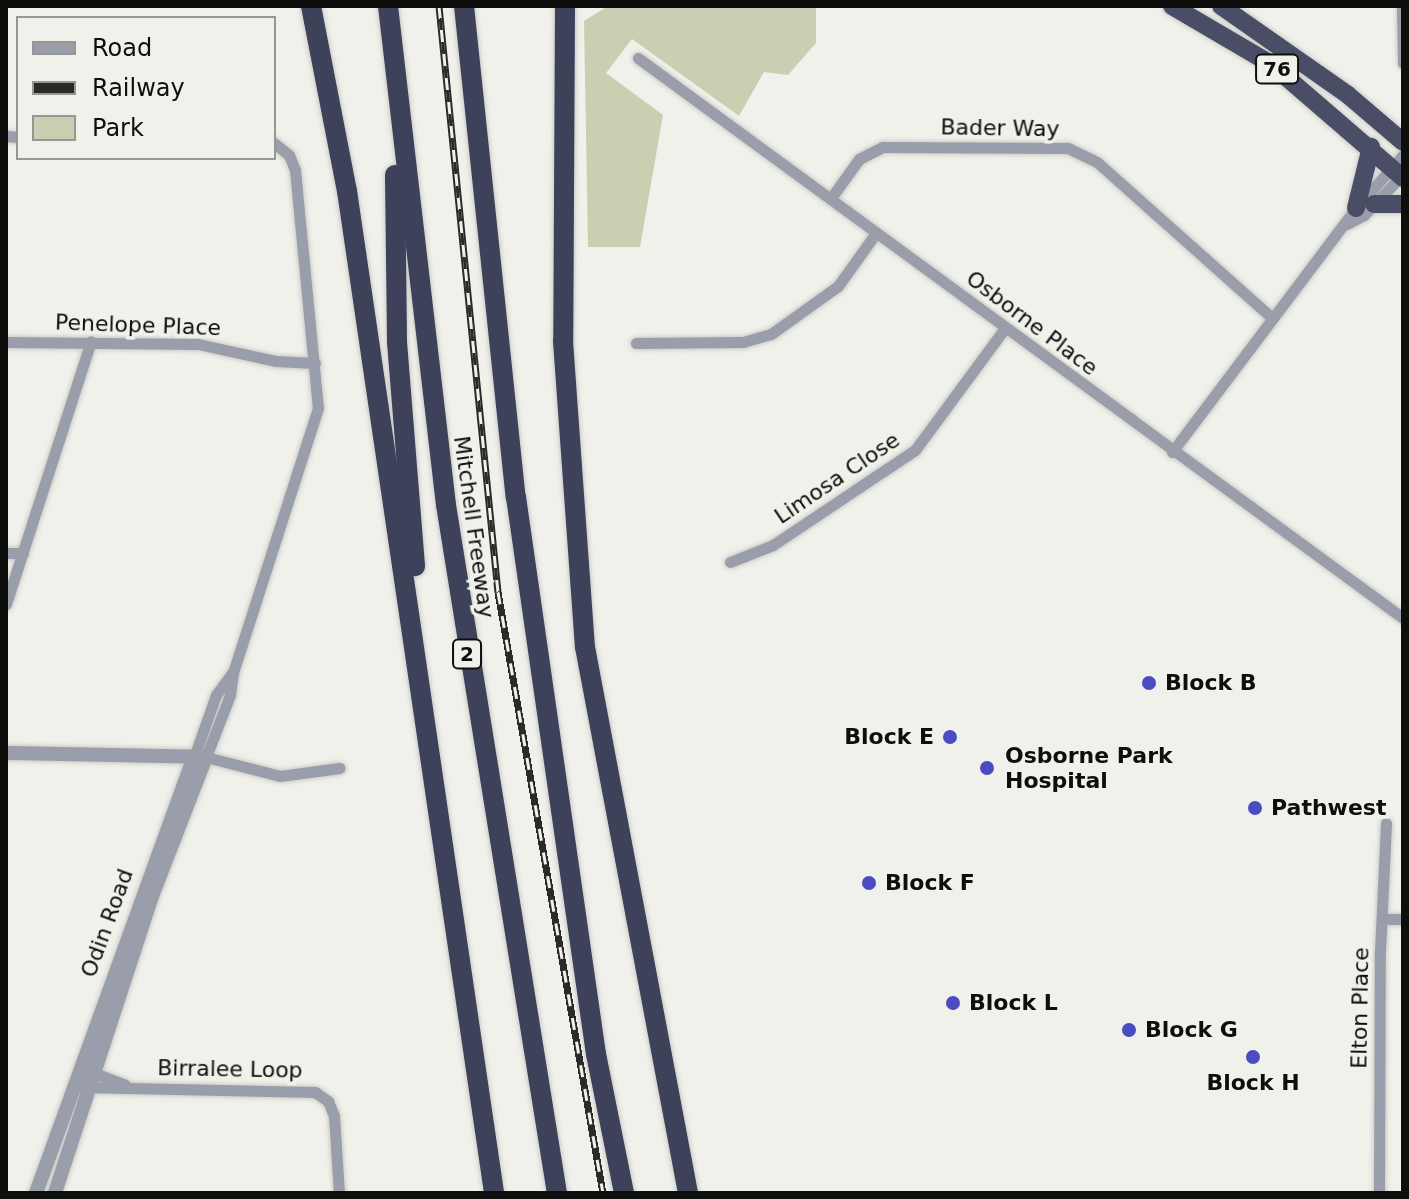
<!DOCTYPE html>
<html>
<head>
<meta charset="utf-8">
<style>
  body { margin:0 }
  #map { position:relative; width:1409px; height:1199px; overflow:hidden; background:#f1f1ec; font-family:"DejaVu Sans",sans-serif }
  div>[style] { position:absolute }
  .green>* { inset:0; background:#ccceb2 }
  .roads { filter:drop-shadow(0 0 2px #cdcdc8) drop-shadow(0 0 2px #cdcdc8) }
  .minor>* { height:11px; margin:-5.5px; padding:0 5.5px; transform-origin:5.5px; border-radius:5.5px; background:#9a9daa }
  .tertiary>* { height:14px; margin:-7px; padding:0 7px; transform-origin:7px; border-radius:7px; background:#9a9daa }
  .trunk>* { height:18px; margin:-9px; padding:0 9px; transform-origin:9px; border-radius:9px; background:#494d65 }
  .motorway>* { height:20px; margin:-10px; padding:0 10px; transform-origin:10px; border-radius:10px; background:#3d415a }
  .rail>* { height:7px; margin-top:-3.5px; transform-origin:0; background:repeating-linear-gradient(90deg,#f1f1ec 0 12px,#2a2a28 0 24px); box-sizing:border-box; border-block:2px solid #2a2a28 }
  .dots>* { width:22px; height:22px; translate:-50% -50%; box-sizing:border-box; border:4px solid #f1f1ec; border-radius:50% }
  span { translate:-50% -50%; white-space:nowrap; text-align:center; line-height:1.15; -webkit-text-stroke:7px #f1f1ec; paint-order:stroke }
  .shield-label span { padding:2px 6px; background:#f1f1ec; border:2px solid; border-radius:6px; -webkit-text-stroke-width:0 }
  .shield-label { font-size:20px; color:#0e0e0c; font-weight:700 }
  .street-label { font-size:22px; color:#0e0e0c }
  .poi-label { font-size:22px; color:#0e0e0c; font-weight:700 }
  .left { translate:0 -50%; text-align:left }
  .right { translate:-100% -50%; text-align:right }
  .frame { position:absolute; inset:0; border:8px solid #0e0e0c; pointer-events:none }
  .legend { position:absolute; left:16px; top:16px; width:260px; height:144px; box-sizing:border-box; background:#f1f1ec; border:2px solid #969692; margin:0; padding:10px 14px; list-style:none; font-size:24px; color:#0e0e0c }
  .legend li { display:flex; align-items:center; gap:16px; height:40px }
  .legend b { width:40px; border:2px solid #969692 }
</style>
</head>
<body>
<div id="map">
  <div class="green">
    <div style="clip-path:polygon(608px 6px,816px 6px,816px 43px,788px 75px,764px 72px,739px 116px,632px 39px,606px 73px,663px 115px,640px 247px,588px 247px,584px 21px)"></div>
  </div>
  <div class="roads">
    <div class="minor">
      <div style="left:1402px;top:6px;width:57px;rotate:89deg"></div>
      <div style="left:638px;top:58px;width:948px;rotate:36.21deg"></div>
      <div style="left:6px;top:136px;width:12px;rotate:5deg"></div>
      <div style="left:274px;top:143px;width:19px;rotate:39deg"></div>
      <div style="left:289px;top:155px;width:16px;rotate:68deg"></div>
      <div style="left:295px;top:170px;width:239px;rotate:84.5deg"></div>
      <div style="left:318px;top:408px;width:278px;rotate:107.8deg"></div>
      <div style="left:233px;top:673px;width:22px;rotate:98deg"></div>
      <div style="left:230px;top:695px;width:66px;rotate:111.2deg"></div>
      <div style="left:206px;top:757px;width:76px;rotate:14.4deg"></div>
      <div style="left:280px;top:776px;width:60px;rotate:-7.7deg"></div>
      <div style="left:831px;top:198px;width:48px;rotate:-54.3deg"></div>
      <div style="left:859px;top:159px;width:27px;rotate:-27deg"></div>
      <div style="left:883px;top:147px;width:185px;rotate:0.3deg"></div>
      <div style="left:1068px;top:148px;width:32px;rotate:26deg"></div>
      <div style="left:1097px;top:162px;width:234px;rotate:41.7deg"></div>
      <div style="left:1347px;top:224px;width:19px;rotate:-28deg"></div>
      <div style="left:1364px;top:215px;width:57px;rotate:-46.4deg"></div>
      <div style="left:6px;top:342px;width:192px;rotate:0.6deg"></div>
      <div style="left:198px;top:344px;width:79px;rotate:12.4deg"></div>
      <div style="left:275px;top:361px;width:40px;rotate:2.9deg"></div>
      <div style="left:636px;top:343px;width:107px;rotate:-0.5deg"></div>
      <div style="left:743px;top:342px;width:29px;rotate:-16deg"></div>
      <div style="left:771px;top:334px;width:82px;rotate:-35.6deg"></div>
      <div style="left:838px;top:286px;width:65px;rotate:-54.4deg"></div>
      <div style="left:1172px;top:452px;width:306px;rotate:-53deg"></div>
      <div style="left:1356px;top:208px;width:71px;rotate:-48.4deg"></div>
      <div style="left:6px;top:553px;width:17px"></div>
      <div style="left:730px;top:562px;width:46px;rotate:-21.6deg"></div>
      <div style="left:773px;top:545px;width:171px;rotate:-33.8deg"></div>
      <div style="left:915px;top:450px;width:152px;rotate:-53.6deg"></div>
      <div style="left:6px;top:604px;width:276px;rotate:-72.1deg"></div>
      <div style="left:194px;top:757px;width:66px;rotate:-70.5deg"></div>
      <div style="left:216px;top:695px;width:27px;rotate:-54deg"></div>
      <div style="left:1383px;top:919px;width:20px"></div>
      <div style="left:89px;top:1071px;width:39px;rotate:21deg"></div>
      <div style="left:82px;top:1087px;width:233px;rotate:1.2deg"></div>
      <div style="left:315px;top:1092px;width:16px;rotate:35deg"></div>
      <div style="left:328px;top:1101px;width:16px;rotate:68deg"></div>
      <div style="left:334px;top:1116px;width:77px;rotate:86.3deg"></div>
      <div style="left:1379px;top:1193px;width:242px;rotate:-89.8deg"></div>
      <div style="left:1380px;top:951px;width:128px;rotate:-87.3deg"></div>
    </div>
    <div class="tertiary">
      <div style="left:6px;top:753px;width:200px;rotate:1.1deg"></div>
      <div style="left:206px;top:757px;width:149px;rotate:111.2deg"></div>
      <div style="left:152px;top:896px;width:312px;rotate:108.1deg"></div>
      <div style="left:36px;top:1193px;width:464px;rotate:-70.1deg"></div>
    </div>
    <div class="trunk">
      <div style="left:1172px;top:6px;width:115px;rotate:30.4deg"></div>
      <div style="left:1271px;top:64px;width:174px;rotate:40.8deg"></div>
      <div style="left:1221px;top:6px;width:155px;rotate:35deg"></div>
      <div style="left:1348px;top:95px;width:72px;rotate:40.5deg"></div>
      <div style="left:1374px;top:204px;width:29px"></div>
      <div style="left:1356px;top:208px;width:63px;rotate:-76.2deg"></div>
    </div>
    <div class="motorway">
      <div style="left:311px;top:6px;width:188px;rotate:79deg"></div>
      <div style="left:347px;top:191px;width:1013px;rotate:81.65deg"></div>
      <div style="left:388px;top:6px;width:502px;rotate:83.37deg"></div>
      <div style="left:446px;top:505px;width:697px;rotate:80.84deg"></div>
      <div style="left:464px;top:6px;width:494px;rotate:84deg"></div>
      <div style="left:516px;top:497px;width:563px;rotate:81.83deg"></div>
      <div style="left:596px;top:1054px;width:142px;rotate:78.6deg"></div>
      <div style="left:565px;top:6px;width:335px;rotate:90.3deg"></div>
      <div style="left:563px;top:341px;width:307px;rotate:85.9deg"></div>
      <div style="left:585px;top:647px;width:556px;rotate:79.32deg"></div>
      <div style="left:395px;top:175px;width:167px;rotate:89.3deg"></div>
      <div style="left:397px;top:342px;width:225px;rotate:85.4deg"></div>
    </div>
  </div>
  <div class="rail">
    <div style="left:439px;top:6px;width:589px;rotate:84.25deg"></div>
    <div style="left:498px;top:592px;width:610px;rotate:80.09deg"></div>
  </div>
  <div class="dots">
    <div style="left:1149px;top:683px;background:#4b4cc2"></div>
    <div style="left:950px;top:737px;background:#4b4cc2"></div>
    <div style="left:987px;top:768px;background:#4b4cc2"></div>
    <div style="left:1255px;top:808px;background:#4b4cc2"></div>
    <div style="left:869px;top:883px;background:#4b4cc2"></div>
    <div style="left:953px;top:1003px;background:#4b4cc2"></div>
    <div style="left:1129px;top:1030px;background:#4b4cc2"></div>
    <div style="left:1253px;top:1057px;background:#4b4cc2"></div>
  </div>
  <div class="shield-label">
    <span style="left:1277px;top:69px">76</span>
    <span style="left:467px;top:654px">2</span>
  </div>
  <div class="street-label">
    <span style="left:1000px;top:128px;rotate:1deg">Bader Way</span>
    <span style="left:1032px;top:323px;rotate:37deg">Osborne Place</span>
    <span style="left:138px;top:325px;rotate:2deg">Penelope Place</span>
    <span style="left:837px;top:478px;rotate:-34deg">Limosa Close</span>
    <span style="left:474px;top:527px;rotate:82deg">Mitchell Freeway</span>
    <span style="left:107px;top:923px;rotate:-70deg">Odin Road</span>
    <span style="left:1360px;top:1008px;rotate:-89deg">Elton Place</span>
    <span style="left:230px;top:1069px;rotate:1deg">Birralee Loop</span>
  </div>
  <div class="poi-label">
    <span class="left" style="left:1165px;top:683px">Block B</span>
    <span class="right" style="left:934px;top:737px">Block E</span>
    <span class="left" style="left:1005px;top:768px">Osborne Park<br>Hospital</span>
    <span class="left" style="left:1271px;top:808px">Pathwest</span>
    <span class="left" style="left:885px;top:883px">Block F</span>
    <span class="left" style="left:969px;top:1003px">Block L</span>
    <span class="left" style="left:1145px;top:1030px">Block G</span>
    <span style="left:1253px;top:1083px">Block H</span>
  </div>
  <div class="frame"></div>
  <ul class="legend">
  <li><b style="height:10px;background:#9a9daa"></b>Road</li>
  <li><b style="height:10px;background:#2a2a28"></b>Railway</li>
  <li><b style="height:22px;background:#ccceb2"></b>Park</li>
  </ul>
</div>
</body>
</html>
